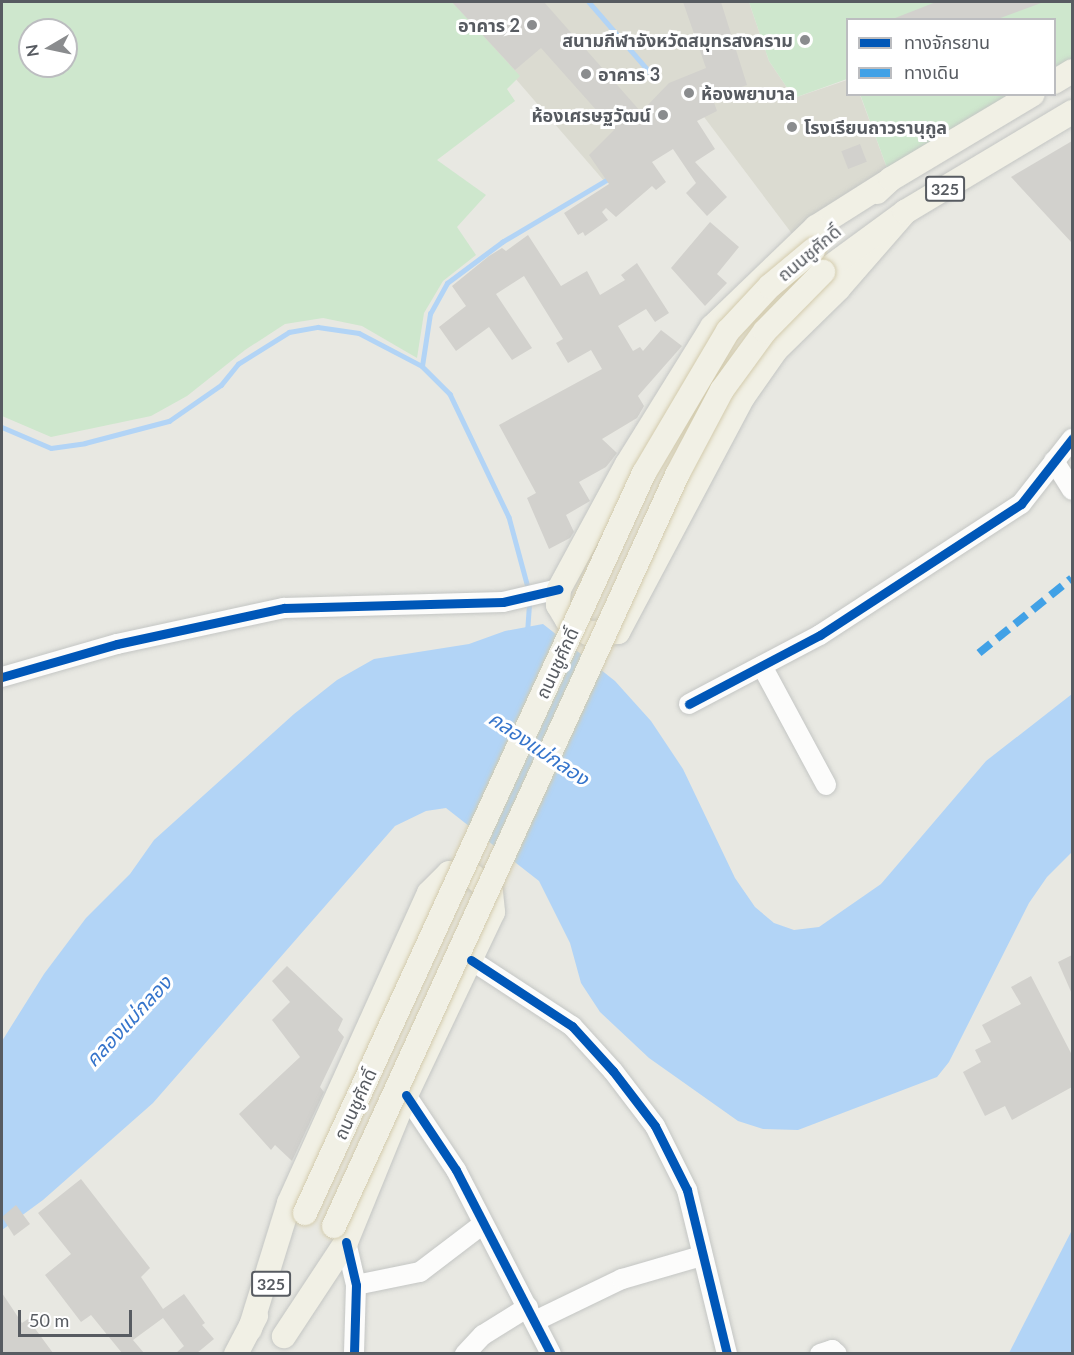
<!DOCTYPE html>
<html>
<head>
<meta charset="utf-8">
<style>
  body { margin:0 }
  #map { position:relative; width:1074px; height:1355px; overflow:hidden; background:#e8e8e2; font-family:Lato,"Noto Sans Thai",sans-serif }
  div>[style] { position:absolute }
  .education>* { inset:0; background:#dbdbd1 }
  .green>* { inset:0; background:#cee7cd }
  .water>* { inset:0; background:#b2d4f6 }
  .stream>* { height:4.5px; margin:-2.25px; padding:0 2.25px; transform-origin:2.25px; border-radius:2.25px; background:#b2d4f6 }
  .building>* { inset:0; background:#d2d1cd; transform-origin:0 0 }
  .roads { filter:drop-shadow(0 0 2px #c4c6c4) drop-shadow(0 0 2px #c4c6c4) }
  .minor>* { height:20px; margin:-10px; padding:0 10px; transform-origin:10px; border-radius:10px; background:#fcfcfb }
  .major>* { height:24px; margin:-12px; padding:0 12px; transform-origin:12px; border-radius:12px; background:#f1f0e5 }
  .bridges { filter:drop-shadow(0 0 2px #d3cbad) drop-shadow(0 0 2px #d3cbad) }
  .major-bridge>* { height:24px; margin:-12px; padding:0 12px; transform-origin:12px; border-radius:12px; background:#f1f0e5 }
  .quiet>* { height:8px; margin-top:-4px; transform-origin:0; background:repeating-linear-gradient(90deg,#41a1e6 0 15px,transparent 0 23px) }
  .cycleway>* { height:9px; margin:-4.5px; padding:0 4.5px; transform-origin:4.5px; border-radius:4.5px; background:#0057b8 }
  .dots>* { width:16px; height:16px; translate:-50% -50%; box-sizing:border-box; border:3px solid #fff; border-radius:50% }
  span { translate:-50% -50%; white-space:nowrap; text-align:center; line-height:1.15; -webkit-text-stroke:6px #fff; paint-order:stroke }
  .shield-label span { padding:2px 4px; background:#fff; border:2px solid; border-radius:4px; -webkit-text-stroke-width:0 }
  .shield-label { font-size:16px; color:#575b61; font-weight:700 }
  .poi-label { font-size:18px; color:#575b61; font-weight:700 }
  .right { translate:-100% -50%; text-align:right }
  .left { translate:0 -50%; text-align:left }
  .street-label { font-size:18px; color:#575b61 }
  .water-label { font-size:20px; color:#3574cb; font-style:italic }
  .frame { position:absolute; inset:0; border:3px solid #575b61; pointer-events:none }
  .legend { position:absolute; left:846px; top:18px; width:210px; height:78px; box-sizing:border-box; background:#fff; border:2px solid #bcbdc0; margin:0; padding:8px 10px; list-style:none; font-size:18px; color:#575b61 }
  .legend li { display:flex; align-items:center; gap:12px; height:30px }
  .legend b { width:30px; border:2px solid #bcbdc0 }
  .north { position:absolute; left:18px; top:18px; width:60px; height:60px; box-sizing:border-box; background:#fff; border:2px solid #bcbdc0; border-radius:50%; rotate:261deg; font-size:16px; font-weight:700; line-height:24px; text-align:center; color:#575b61 }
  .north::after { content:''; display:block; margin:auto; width:21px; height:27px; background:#8a8c8e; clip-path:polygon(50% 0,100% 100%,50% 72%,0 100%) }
  .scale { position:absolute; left:18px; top:1310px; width:114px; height:27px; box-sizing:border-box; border:3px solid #575b61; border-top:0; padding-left:8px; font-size:18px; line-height:21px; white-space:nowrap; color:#575b61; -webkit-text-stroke:4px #fff; paint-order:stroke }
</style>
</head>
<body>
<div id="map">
  <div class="education">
    <div style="clip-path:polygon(449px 2px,749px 2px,769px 61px,794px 98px,847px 80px,848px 94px,860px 95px,891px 179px,799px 243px,698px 109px,605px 182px)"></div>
  </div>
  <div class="green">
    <div style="clip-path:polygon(evenodd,2px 2px,452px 2px,520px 76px,507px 89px,515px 101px,437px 160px,486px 195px,457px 227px,476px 255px,443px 281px,424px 313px,417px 358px,362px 326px,323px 318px,285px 324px,245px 350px,187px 396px,151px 416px,51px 437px,2px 416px,2px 2px,30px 30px,66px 30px,66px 66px,30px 66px,30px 30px)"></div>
    <div style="clip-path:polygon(749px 2px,1072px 2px,1072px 71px,1055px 82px,1054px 20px,848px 20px,847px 79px,794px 98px,769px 61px)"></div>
    <div style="clip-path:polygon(860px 94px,1033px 95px,891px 179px)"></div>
  </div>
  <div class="water">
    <div style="clip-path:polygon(543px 624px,615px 681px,651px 721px,683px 769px,735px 878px,755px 907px,774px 923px,794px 930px,819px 927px,881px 884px,986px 761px,1072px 694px,1072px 852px,1047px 877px,1029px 903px,949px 1062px,937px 1077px,798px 1130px,763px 1129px,738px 1121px,649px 1058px,600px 1012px,581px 983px,570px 943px,539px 881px,446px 808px,426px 811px,395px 826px,153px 1103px,43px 1200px,2px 1230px,2px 1041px,44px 974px,86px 918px,130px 874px,154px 840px,294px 714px,337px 680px,374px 659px,469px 644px,505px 631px)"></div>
    <div style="clip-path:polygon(1072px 1230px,1072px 1353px,1009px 1353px)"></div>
  </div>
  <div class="stream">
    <div style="left:589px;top:2px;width:101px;rotate:49deg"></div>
    <div style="left:422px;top:366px;width:53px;rotate:-81.3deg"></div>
    <div style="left:430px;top:314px;width:35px;rotate:-61deg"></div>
    <div style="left:447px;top:283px;width:69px;rotate:-36.7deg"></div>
    <div style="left:502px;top:242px;width:126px;rotate:-30.7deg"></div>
    <div style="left:2px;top:427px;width:53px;rotate:23.2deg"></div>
    <div style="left:51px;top:448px;width:34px;rotate:-8deg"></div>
    <div style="left:85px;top:443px;width:87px;rotate:-14.7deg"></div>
    <div style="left:169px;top:421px;width:63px;rotate:-34.7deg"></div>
    <div style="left:221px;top:385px;width:27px;rotate:-51deg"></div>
    <div style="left:238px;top:364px;width:60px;rotate:-32.1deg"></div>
    <div style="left:289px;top:332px;width:29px;rotate:-10deg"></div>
    <div style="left:318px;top:327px;width:41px;rotate:8.3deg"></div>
    <div style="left:359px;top:333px;width:71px;rotate:27.6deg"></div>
    <div style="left:422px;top:366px;width:40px;rotate:45deg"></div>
    <div style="left:450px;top:394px;width:136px;rotate:64.4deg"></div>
    <div style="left:509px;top:517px;width:77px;rotate:74.9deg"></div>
    <div style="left:527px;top:633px;width:31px;rotate:-86deg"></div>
  </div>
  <div class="building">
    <div style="clip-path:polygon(452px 2px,544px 2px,641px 112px,669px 83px,706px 68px,683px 2px,721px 2px,747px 85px,712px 97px,717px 111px,697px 121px,715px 149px,695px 162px,727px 197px,707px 216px,686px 193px,696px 183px,673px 149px,652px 162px,666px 182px,656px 190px,652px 186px,616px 217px,606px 208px,602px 212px,608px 220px,585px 236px,583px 232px,578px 235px,564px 213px,609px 184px,589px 155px,614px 130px,541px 48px,515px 70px)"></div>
    <div style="clip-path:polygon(936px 2px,1041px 2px,1041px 3px,995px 20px,890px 20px)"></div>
    <div style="clip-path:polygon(1072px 141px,1072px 243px,1011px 177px)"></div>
    <div style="left:860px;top:144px;width:19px;height:20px;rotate:69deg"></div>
    <div style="clip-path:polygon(710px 222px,739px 247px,717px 274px,727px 283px,705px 306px,671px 268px)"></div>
    <div style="clip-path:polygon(528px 235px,561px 286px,587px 271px,600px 295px,625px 280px,621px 275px,637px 263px,669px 313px,655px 322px,646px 309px,618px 326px,633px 351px,640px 347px,643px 351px,661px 330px,682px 346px,638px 396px,644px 406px,637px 418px,602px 439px,617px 453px,606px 467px,579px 482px,590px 501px,566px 515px,574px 532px,570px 538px,549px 549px,527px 498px,536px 493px,499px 425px,602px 369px,591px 350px,568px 363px,556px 343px,563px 339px,524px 276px,496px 294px,532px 348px,512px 360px,489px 327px,456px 351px,439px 327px,466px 306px,452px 286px,489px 256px,502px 248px,506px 251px)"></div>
    <div style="clip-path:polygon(1072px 955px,1072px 994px,1058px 962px)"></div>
    <div style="clip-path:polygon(287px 966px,343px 1019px,338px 1030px,344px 1037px,320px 1087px,324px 1092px,292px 1161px,275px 1145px,271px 1150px,239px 1114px,300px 1057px,272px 1020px,290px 1002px,272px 981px)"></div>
    <div style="clip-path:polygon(1031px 976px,1072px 1055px,1072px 1087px,1012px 1120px,1005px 1106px,985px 1116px,963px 1072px,981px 1062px,975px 1050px,991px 1042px,982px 1025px,1021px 1004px,1011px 987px)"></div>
    <div style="clip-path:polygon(81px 1179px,150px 1268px,141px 1277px,163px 1309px,184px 1294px,205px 1323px,202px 1325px,214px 1339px,197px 1353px,176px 1353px,184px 1346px,163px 1318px,133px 1340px,144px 1353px,122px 1353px,91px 1315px,81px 1322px,45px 1275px,71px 1254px,38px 1213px)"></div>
    <div style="clip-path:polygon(16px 1205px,30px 1224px,14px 1236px,2px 1217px)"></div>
    <div style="clip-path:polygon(2px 1293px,22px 1323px,28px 1319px,53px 1353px,2px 1353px)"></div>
  </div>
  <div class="roads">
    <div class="minor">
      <div style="left:1054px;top:461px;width:34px;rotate:58deg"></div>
      <div style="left:762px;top:666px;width:135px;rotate:61.7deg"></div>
      <div style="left:2px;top:677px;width:120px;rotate:-16deg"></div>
      <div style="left:117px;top:644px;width:171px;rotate:-12.2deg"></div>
      <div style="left:284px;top:608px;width:219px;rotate:-1.6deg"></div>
      <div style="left:503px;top:602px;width:57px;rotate:-13.1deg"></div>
      <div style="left:689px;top:704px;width:148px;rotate:-27.8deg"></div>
      <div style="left:820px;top:635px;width:240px;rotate:-33.1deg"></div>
      <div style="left:1021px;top:504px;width:83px;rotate:-51.9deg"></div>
      <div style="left:471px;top:960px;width:121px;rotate:33.2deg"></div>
      <div style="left:572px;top:1026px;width:61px;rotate:47.7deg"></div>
      <div style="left:613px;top:1071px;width:69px;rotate:52.6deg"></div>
      <div style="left:655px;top:1126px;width:72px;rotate:63.4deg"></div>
      <div style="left:687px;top:1190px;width:169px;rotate:76.3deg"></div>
      <div style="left:406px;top:1095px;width:90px;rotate:56.3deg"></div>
      <div style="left:456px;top:1170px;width:207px;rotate:62.7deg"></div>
      <div style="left:346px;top:1242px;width:44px;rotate:76.9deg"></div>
      <div style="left:356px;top:1285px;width:69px;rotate:91.7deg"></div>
      <div style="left:356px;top:1285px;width:65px;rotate:-11.5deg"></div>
      <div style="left:420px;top:1272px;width:79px;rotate:-37.3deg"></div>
      <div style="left:535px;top:1321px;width:97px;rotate:-25.8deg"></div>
      <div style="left:622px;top:1279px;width:82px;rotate:-16.2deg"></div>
      <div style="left:465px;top:1354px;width:26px;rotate:-47deg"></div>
      <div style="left:483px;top:1335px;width:53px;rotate:-31.9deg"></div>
      <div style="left:820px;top:1354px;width:13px;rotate:-18deg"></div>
      <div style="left:832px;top:1350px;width:6px;rotate:39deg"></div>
    </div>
    <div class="major">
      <div style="left:1054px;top:82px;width:21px;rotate:-31deg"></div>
      <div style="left:887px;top:182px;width:84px;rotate:147.6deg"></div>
      <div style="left:816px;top:227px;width:144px;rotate:136.1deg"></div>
      <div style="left:712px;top:327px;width:161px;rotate:121.8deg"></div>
      <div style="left:627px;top:464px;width:142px;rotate:118.5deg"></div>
      <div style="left:559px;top:589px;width:16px;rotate:94deg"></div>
      <div style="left:558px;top:605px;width:17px;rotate:59deg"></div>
      <div style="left:567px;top:620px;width:25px;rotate:32deg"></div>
      <div style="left:588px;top:633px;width:30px;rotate:-2deg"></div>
      <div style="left:618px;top:632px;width:266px;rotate:-62deg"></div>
      <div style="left:743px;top:397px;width:57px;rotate:-54.9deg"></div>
      <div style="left:776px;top:350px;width:88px;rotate:-44.5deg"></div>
      <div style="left:839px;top:288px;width:101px;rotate:-49deg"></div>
      <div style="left:877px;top:192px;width:19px;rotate:-43deg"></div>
      <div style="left:891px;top:179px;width:165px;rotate:-30.9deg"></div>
      <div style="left:823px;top:272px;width:102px;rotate:-36.2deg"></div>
      <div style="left:905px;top:212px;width:195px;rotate:-30.9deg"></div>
      <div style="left:250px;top:1329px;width:132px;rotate:-72.8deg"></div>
      <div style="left:289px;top:1203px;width:340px;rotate:-65.7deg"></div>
      <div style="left:429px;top:893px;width:28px;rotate:-45deg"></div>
      <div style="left:449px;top:873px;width:24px;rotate:7deg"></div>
      <div style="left:473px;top:876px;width:24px;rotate:42deg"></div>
      <div style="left:491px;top:892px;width:20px;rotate:84deg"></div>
      <div style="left:493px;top:912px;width:203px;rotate:115.4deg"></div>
      <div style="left:406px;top:1095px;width:159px;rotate:112.2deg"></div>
      <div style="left:346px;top:1242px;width:113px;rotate:123.4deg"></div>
      <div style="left:236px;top:1354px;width:43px;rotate:-62.2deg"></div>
    </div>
  </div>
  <div class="bridges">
    <div class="major-bridge">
      <div style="left:305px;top:1213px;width:814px;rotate:-65.39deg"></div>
      <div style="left:644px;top:473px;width:165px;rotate:-59.4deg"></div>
      <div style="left:728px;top:331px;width:62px;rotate:-47deg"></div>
      <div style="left:770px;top:286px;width:56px;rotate:-39.9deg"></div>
      <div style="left:334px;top:1226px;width:826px;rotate:-65.45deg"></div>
      <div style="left:677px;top:475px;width:96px;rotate:-62.1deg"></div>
      <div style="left:722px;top:390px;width:73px;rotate:-53.9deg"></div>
      <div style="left:765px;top:331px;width:83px;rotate:-45.5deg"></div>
    </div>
  </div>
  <div class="quiet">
    <div style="left:979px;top:653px;width:119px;rotate:-38.9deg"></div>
  </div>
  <div class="cycleway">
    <div style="left:2px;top:677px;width:120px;rotate:-16deg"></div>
    <div style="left:117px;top:644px;width:171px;rotate:-12.2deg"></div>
    <div style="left:284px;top:608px;width:219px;rotate:-1.6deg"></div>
    <div style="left:503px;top:602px;width:57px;rotate:-13.1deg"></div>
    <div style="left:689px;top:704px;width:148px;rotate:-27.8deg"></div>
    <div style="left:820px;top:635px;width:240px;rotate:-33.1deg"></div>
    <div style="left:1021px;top:504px;width:83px;rotate:-51.9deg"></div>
    <div style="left:471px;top:960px;width:121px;rotate:33.2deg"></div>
    <div style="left:572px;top:1026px;width:61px;rotate:47.7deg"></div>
    <div style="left:613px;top:1071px;width:69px;rotate:52.6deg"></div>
    <div style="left:655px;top:1126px;width:72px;rotate:63.4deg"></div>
    <div style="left:687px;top:1190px;width:169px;rotate:76.3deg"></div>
    <div style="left:406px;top:1095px;width:90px;rotate:56.3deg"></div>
    <div style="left:456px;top:1170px;width:207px;rotate:62.7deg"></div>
    <div style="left:346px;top:1242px;width:44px;rotate:76.9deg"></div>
    <div style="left:356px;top:1285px;width:69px;rotate:91.7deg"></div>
  </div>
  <div class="dots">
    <div style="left:532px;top:25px;background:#8a8c8e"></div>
    <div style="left:805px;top:40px;background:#8a8c8e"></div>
    <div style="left:586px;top:74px;background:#8a8c8e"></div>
    <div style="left:689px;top:93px;background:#8a8c8e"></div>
    <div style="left:663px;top:115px;background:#8a8c8e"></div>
    <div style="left:792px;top:127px;background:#8a8c8e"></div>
  </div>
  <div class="shield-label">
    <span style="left:945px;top:189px">325</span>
    <span style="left:271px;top:1284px">325</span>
  </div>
  <div class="poi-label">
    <span class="right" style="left:520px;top:25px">อาคาร 2</span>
    <span class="right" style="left:793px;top:40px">สนามกีฬาจังหวัดสมุทรสงคราม</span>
    <span class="left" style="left:598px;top:74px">อาคาร 3</span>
    <span class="left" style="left:701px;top:93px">ห้องพยาบาล</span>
    <span class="right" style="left:651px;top:115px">ห้องเศรษฐวัฒน์</span>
    <span class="left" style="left:804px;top:127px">โรงเรียนถาวรานุกูล</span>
  </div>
  <div class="street-label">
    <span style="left:809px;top:253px;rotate:-40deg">ถนนชูศักดิ์</span>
    <span style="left:557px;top:663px;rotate:-65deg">ถนนชูศักดิ์</span>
    <span style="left:355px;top:1104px;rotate:-65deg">ถนนชูศักดิ์</span>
  </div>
  <div class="water-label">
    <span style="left:539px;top:748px;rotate:34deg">คลองแม่กลอง</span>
    <span style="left:128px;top:1021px;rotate:-47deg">คลองแม่กลอง</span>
  </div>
  <div class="frame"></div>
  <ul class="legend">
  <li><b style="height:8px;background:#0057b8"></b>ทางจักรยาน</li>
  <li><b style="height:8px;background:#41a1e6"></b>ทางเดิน</li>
  </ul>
  <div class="north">N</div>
  <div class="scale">50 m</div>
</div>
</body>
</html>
